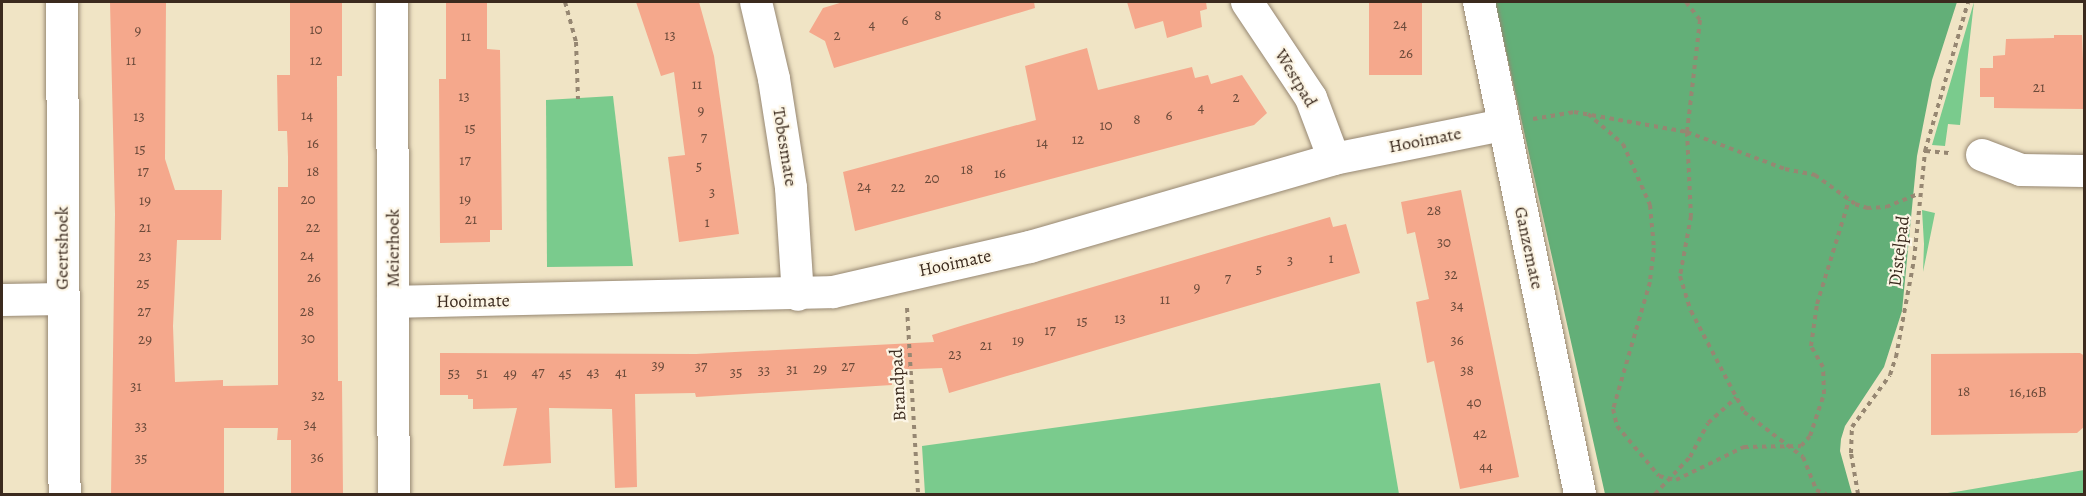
<!DOCTYPE html>
<html>
<head>
<meta charset="utf-8">
<style>
  body { margin:0 }
  #map { position:relative; width:2086px; height:496px; overflow:hidden; background:#f0e4c5; font-family:Alegreya,serif }
  div>[style] { position:absolute }
  .green>* { inset:0; background:#7acb8d }
  .forest>* { inset:0; background:#63af78 }
  .building>* { inset:0; background:#f5a88c; transform-origin:0 0 }
  .path>* { height:4px; margin-top:-2px; transform-origin:0; background:repeating-linear-gradient(90deg,#968772 0 4.5px,transparent 0 9px) }
  .roads { filter:drop-shadow(0 0 2px #968772) drop-shadow(0 0 2px #968772) }
  .minor>* { height:32px; margin:-16px; padding:0 16px; transform-origin:16px; border-radius:16px; background:#fff }
  span { translate:-50% -50%; white-space:nowrap; text-align:center; line-height:1.15; -webkit-text-stroke:4.5px #fcf5e5; paint-order:stroke }
  .number-label { font-size:15px; color:#6a4a3a }
  .number-label span { -webkit-text-stroke-width:0 }
  .street-label { font-size:18px; color:#3b2a1e }
  .frame { position:absolute; inset:0; border:3px solid #3b2a1e; pointer-events:none }
</style>
</head>
<body>
<div id="map">
  <div class="green">
    <div style="clip-path:polygon(1974px 2px,1960px 125px,1948px 124px,1945px 146px,1932px 145px)"></div>
    <div style="clip-path:polygon(613px 96px,633px 266px,547px 267px,546px 100px)"></div>
    <div style="clip-path:polygon(1922px 210px,1935px 213px,1923px 272px,1924px 244px)"></div>
    <div style="clip-path:polygon(1380px 383px,1399px 494px,925px 494px,922px 446px)"></div>
    <div style="clip-path:polygon(2084px 470px,2084px 494px,1941px 494px,1961px 491px)"></div>
  </div>
  <div class="forest">
    <div style="clip-path:polygon(1495px 2px,1957px 2px,1932px 80px,1917px 156px,1902px 311px,1884px 367px,1845px 426px,1841px 439px,1840px 451px,1852px 494px,1605px 494px)"></div>
  </div>
  <div class="building">
    <div style="clip-path:polygon(110px 2px,166px 2px,165px 159px,175px 190px,222px 190px,221px 240px,177px 240px,173px 326px,175px 382px,223px 380px,223px 386px,278px 385px,278px 187px,288px 187px,288px 157px,287px 131px,278px 131px,277px 75px,290px 75px,290px 2px,342px 2px,342px 76px,337px 76px,338px 381px,342px 381px,343px 495px,291px 495px,291px 440px,277px 440px,278px 428px,224px 428px,224px 495px,111px 495px,115px 214px)"></div>
    <div style="clip-path:polygon(446px 2px,487px 2px,487px 49px,500px 50px,502px 230px,490px 230px,490px 242px,440px 243px,439px 79px,446px 79px)"></div>
    <div style="clip-path:polygon(636px 2px,699px 2px,714px 56px,739px 234px,679px 242px,668px 157px,685px 155px,674px 72px,661px 76px)"></div>
    <div style="clip-path:polygon(843px 2px,1034px 2px,1035px 8px,834px 68px,825px 41px,809px 32px,823px 8px)"></div>
    <div style="clip-path:polygon(1127px 2px,1206px 2px,1207px 9px,1200px 11px,1202px 27px,1167px 38px,1163px 21px,1135px 29px)"></div>
    <div style="left:1369px;top:2px;width:53px;height:73px"></div>
    <div style="clip-path:polygon(2054px 35px,2082px 35px,2085px 109px,1994px 108px,1994px 97px,1980px 97px,1980px 68px,1993px 68px,1993px 56px,2005px 55px,2006px 39px,2054px 38px)"></div>
    <div style="clip-path:polygon(1087px 48px,1098px 90px,1192px 67px,1195px 78px,1208px 75px,1211px 84px,1242px 75px,1267px 113px,1254px 125px,855px 231px,843px 172px,1036px 120px,1025px 66px)"></div>
    <div style="clip-path:polygon(1461px 190px,1519px 477px,1460px 489px,1434px 361px,1427px 363px,1416px 302px,1429px 299px,1415px 232px,1407px 234px,1401px 202px)"></div>
    <div style="clip-path:polygon(1330px 217px,1333px 227px,1346px 224px,1360px 273px,949px 393px,942px 368px,891px 370px,892px 385px,696px 397px,695px 393px,635px 394px,637px 487px,615px 488px,612px 409px,549px 408px,551px 463px,503px 466px,517px 408px,473px 409px,473px 399px,468px 399px,468px 395px,440px 395px,440px 353px,696px 354px,934px 342px,932px 335px,964px 325px)"></div>
    <div style="clip-path:polygon(2080px 353px,2085px 356px,2085px 426px,2077px 433px,1931px 435px,1931px 354px)"></div>
  </div>
  <div class="path">
    <div style="left:565px;top:2px;width:41px;rotate:74.6deg"></div>
    <div style="left:576px;top:42px;width:57px;rotate:88deg"></div>
    <div style="left:1686px;top:2px;width:23px;rotate:52deg"></div>
    <div style="left:1700px;top:20px;width:113px;rotate:96.6deg"></div>
    <div style="left:1687px;top:132px;width:84px;rotate:87.3deg"></div>
    <div style="left:1691px;top:216px;width:61px;rotate:100.4deg"></div>
    <div style="left:1680px;top:276px;width:37px;rotate:73deg"></div>
    <div style="left:1691px;top:311px;width:114px;rotate:62.3deg"></div>
    <div style="left:1744px;top:412px;width:74px;rotate:37.3deg"></div>
    <div style="left:1803px;top:457px;width:35px;rotate:68deg"></div>
    <div style="left:1816px;top:490px;width:11px;rotate:22deg"></div>
    <div style="left:1588px;top:114px;width:46px;rotate:40.6deg"></div>
    <div style="left:1623px;top:144px;width:67px;rotate:66.1deg"></div>
    <div style="left:1650px;top:205px;width:43px;rotate:84.7deg"></div>
    <div style="left:1654px;top:248px;width:34px;rotate:97deg"></div>
    <div style="left:1650px;top:282px;width:132px;rotate:106.2deg"></div>
    <div style="left:1613px;top:409px;width:17px;rotate:77deg"></div>
    <div style="left:1617px;top:426px;width:65px;rotate:50deg"></div>
    <div style="left:1659px;top:476px;width:17px;rotate:13deg"></div>
    <div style="left:1676px;top:480px;width:76px;rotate:-25.9deg"></div>
    <div style="left:1744px;top:447px;width:57px;rotate:-1deg"></div>
    <div style="left:1801px;top:446px;width:13px;rotate:-48deg"></div>
    <div style="left:1810px;top:436px;width:44px;rotate:-71.6deg"></div>
    <div style="left:1824px;top:394px;width:27px;rotate:-92deg"></div>
    <div style="left:1823px;top:367px;width:24px;rotate:-120deg"></div>
    <div style="left:1811px;top:346px;width:42px;rotate:-81.9deg"></div>
    <div style="left:1817px;top:304px;width:109px;rotate:-72.9deg"></div>
    <div style="left:1533px;top:119px;width:42px;rotate:-9.7deg"></div>
    <div style="left:1574px;top:112px;width:115px;rotate:10deg"></div>
    <div style="left:1687px;top:132px;width:105px;rotate:20.7deg"></div>
    <div style="left:1785px;top:169px;width:31px;rotate:11deg"></div>
    <div style="left:1815px;top:175px;width:49px;rotate:35.9deg"></div>
    <div style="left:1855px;top:204px;width:13px;rotate:18deg"></div>
    <div style="left:1867px;top:208px;width:19px;rotate:-3deg"></div>
    <div style="left:1886px;top:207px;width:35px;rotate:-22deg"></div>
    <div style="left:1926px;top:151px;width:25px;rotate:5deg"></div>
    <div style="left:907px;top:308px;width:186px;rotate:86.6deg"></div>
    <div style="left:1655px;top:494px;width:51px;rotate:-46.6deg"></div>
    <div style="left:1690px;top:457px;width:38px;rotate:-62deg"></div>
    <div style="left:1708px;top:423px;width:38px;rotate:-42deg"></div>
    <div style="left:1858px;top:494px;width:42px;rotate:-99.7deg"></div>
    <div style="left:1851px;top:453px;width:26px;rotate:-88deg"></div>
    <div style="left:1852px;top:427px;width:64px;rotate:-53.8deg"></div>
    <div style="left:1890px;top:375px;width:19px;rotate:-72deg"></div>
    <div style="left:1896px;top:357px;width:99px;rotate:-79.5deg"></div>
    <div style="left:1914px;top:260px;width:110px;rotate:-84.2deg"></div>
    <div style="left:1925px;top:151px;width:155px;rotate:-73.9deg"></div>
  </div>
  <div class="roads">
    <div class="minor">
      <div style="left:62px;top:2px;width:492px;rotate:89.7deg"></div>
      <div style="left:392px;top:2px;width:492px;rotate:89.8deg"></div>
      <div style="left:756px;top:2px;width:79px;rotate:76.8deg"></div>
      <div style="left:774px;top:79px;width:110px;rotate:81.1deg"></div>
      <div style="left:791px;top:188px;width:107px;rotate:86.3deg"></div>
      <div style="left:1247px;top:2px;width:115px;rotate:56.3deg"></div>
      <div style="left:1311px;top:98px;width:65px;rotate:69.3deg"></div>
      <div style="left:1479px;top:2px;width:502px;rotate:78.4deg"></div>
      <div style="left:1982px;top:155px;width:42px;rotate:21deg"></div>
      <div style="left:2021px;top:170px;width:63px;rotate:0.9deg"></div>
      <div style="left:2px;top:300px;width:61px;rotate:-0.9deg"></div>
      <div style="left:393px;top:302px;width:440px;rotate:-1.3deg"></div>
      <div style="left:833px;top:292px;width:202px;rotate:-12.9deg"></div>
      <div style="left:1030px;top:247px;width:316px;rotate:-16.1deg"></div>
      <div style="left:1334px;top:159px;width:172px;rotate:-11.4deg"></div>
    </div>
  </div>
  <div class="number-label">
    <span style="left:938px;top:16px">8</span>
    <span style="left:905px;top:21px">6</span>
    <span style="left:872px;top:25px">4</span>
    <span style="left:1400px;top:25px">24</span>
    <span style="left:316px;top:30px">10</span>
    <span style="left:138px;top:31px">9</span>
    <span style="left:670px;top:36px">13</span>
    <span style="left:837px;top:36px">2</span>
    <span style="left:466px;top:37px">11</span>
    <span style="left:1406px;top:54px">26</span>
    <span style="left:131px;top:61px">11</span>
    <span style="left:316px;top:61px">12</span>
    <span style="left:697px;top:85px">11</span>
    <span style="left:2039px;top:88px">21</span>
    <span style="left:464px;top:97px">13</span>
    <span style="left:1236px;top:98px">2</span>
    <span style="left:1201px;top:108px">4</span>
    <span style="left:701px;top:111px">9</span>
    <span style="left:307px;top:116px">14</span>
    <span style="left:1169px;top:116px">6</span>
    <span style="left:139px;top:117px">13</span>
    <span style="left:1137px;top:120px">8</span>
    <span style="left:1106px;top:126px">10</span>
    <span style="left:470px;top:129px">15</span>
    <span style="left:704px;top:138px">7</span>
    <span style="left:1078px;top:140px">12</span>
    <span style="left:1042px;top:143px">14</span>
    <span style="left:313px;top:144px">16</span>
    <span style="left:140px;top:150px">15</span>
    <span style="left:465px;top:161px">17</span>
    <span style="left:699px;top:167px">5</span>
    <span style="left:967px;top:170px">18</span>
    <span style="left:143px;top:172px">17</span>
    <span style="left:313px;top:172px">18</span>
    <span style="left:1000px;top:174px">16</span>
    <span style="left:932px;top:179px">20</span>
    <span style="left:864px;top:187px">24</span>
    <span style="left:898px;top:188px">22</span>
    <span style="left:712px;top:193px">3</span>
    <span style="left:308px;top:200px">20</span>
    <span style="left:465px;top:200px">19</span>
    <span style="left:145px;top:201px">19</span>
    <span style="left:1434px;top:211px">28</span>
    <span style="left:471px;top:220px">21</span>
    <span style="left:707px;top:223px">1</span>
    <span style="left:145px;top:228px">21</span>
    <span style="left:313px;top:228px">22</span>
    <span style="left:1444px;top:243px">30</span>
    <span style="left:307px;top:256px">24</span>
    <span style="left:145px;top:257px">23</span>
    <span style="left:1331px;top:259px">1</span>
    <span style="left:1290px;top:261px">3</span>
    <span style="left:1259px;top:270px">5</span>
    <span style="left:1451px;top:275px">32</span>
    <span style="left:314px;top:278px">26</span>
    <span style="left:1228px;top:279px">7</span>
    <span style="left:143px;top:284px">25</span>
    <span style="left:1197px;top:288px">9</span>
    <span style="left:1165px;top:300px">11</span>
    <span style="left:1457px;top:306px">34</span>
    <span style="left:144px;top:312px">27</span>
    <span style="left:307px;top:312px">28</span>
    <span style="left:1120px;top:319px">13</span>
    <span style="left:1082px;top:322px">15</span>
    <span style="left:1050px;top:331px">17</span>
    <span style="left:308px;top:339px">30</span>
    <span style="left:145px;top:340px">29</span>
    <span style="left:1018px;top:341px">19</span>
    <span style="left:1457px;top:341px">36</span>
    <span style="left:986px;top:346px">21</span>
    <span style="left:955px;top:355px">23</span>
    <span style="left:658px;top:366px">39</span>
    <span style="left:701px;top:367px">37</span>
    <span style="left:848px;top:367px">27</span>
    <span style="left:820px;top:369px">29</span>
    <span style="left:792px;top:370px">31</span>
    <span style="left:764px;top:371px">33</span>
    <span style="left:1467px;top:371px">38</span>
    <span style="left:538px;top:373px">47</span>
    <span style="left:593px;top:373px">43</span>
    <span style="left:621px;top:373px">41</span>
    <span style="left:736px;top:373px">35</span>
    <span style="left:454px;top:374px">53</span>
    <span style="left:482px;top:374px">51</span>
    <span style="left:510px;top:374px">49</span>
    <span style="left:565px;top:374px">45</span>
    <span style="left:136px;top:387px">31</span>
    <span style="left:1964px;top:392px">18</span>
    <span style="left:2028px;top:393px">16,16B</span>
    <span style="left:318px;top:396px">32</span>
    <span style="left:1474px;top:403px">40</span>
    <span style="left:310px;top:425px">34</span>
    <span style="left:141px;top:427px">33</span>
    <span style="left:1480px;top:434px">42</span>
    <span style="left:317px;top:458px">36</span>
    <span style="left:141px;top:459px">35</span>
    <span style="left:1486px;top:467px">44</span>
  </div>
  <div class="street-label">
    <span style="left:1296px;top:78px;rotate:59deg">Westpad</span>
    <span style="left:1425px;top:140px;rotate:-11deg">Hooimate</span>
    <span style="left:785px;top:147px;rotate:81deg">Tobesmate</span>
    <span style="left:62px;top:248px;rotate:-90deg">Geertshoek</span>
    <span style="left:393px;top:248px;rotate:-90deg">Meierhoek</span>
    <span style="left:1529px;top:248px;rotate:78deg">Ganzemate</span>
    <span style="left:1899px;top:251px;rotate:-83deg">Distelpad</span>
    <span style="left:955px;top:263px;rotate:-12deg">Hooimate</span>
    <span style="left:473px;top:301px;rotate:-1deg">Hooimate</span>
    <span style="left:898px;top:385px;rotate:-93deg">Brandpad</span>
  </div>
  <div class="frame"></div>
</div>
</body>
</html>
